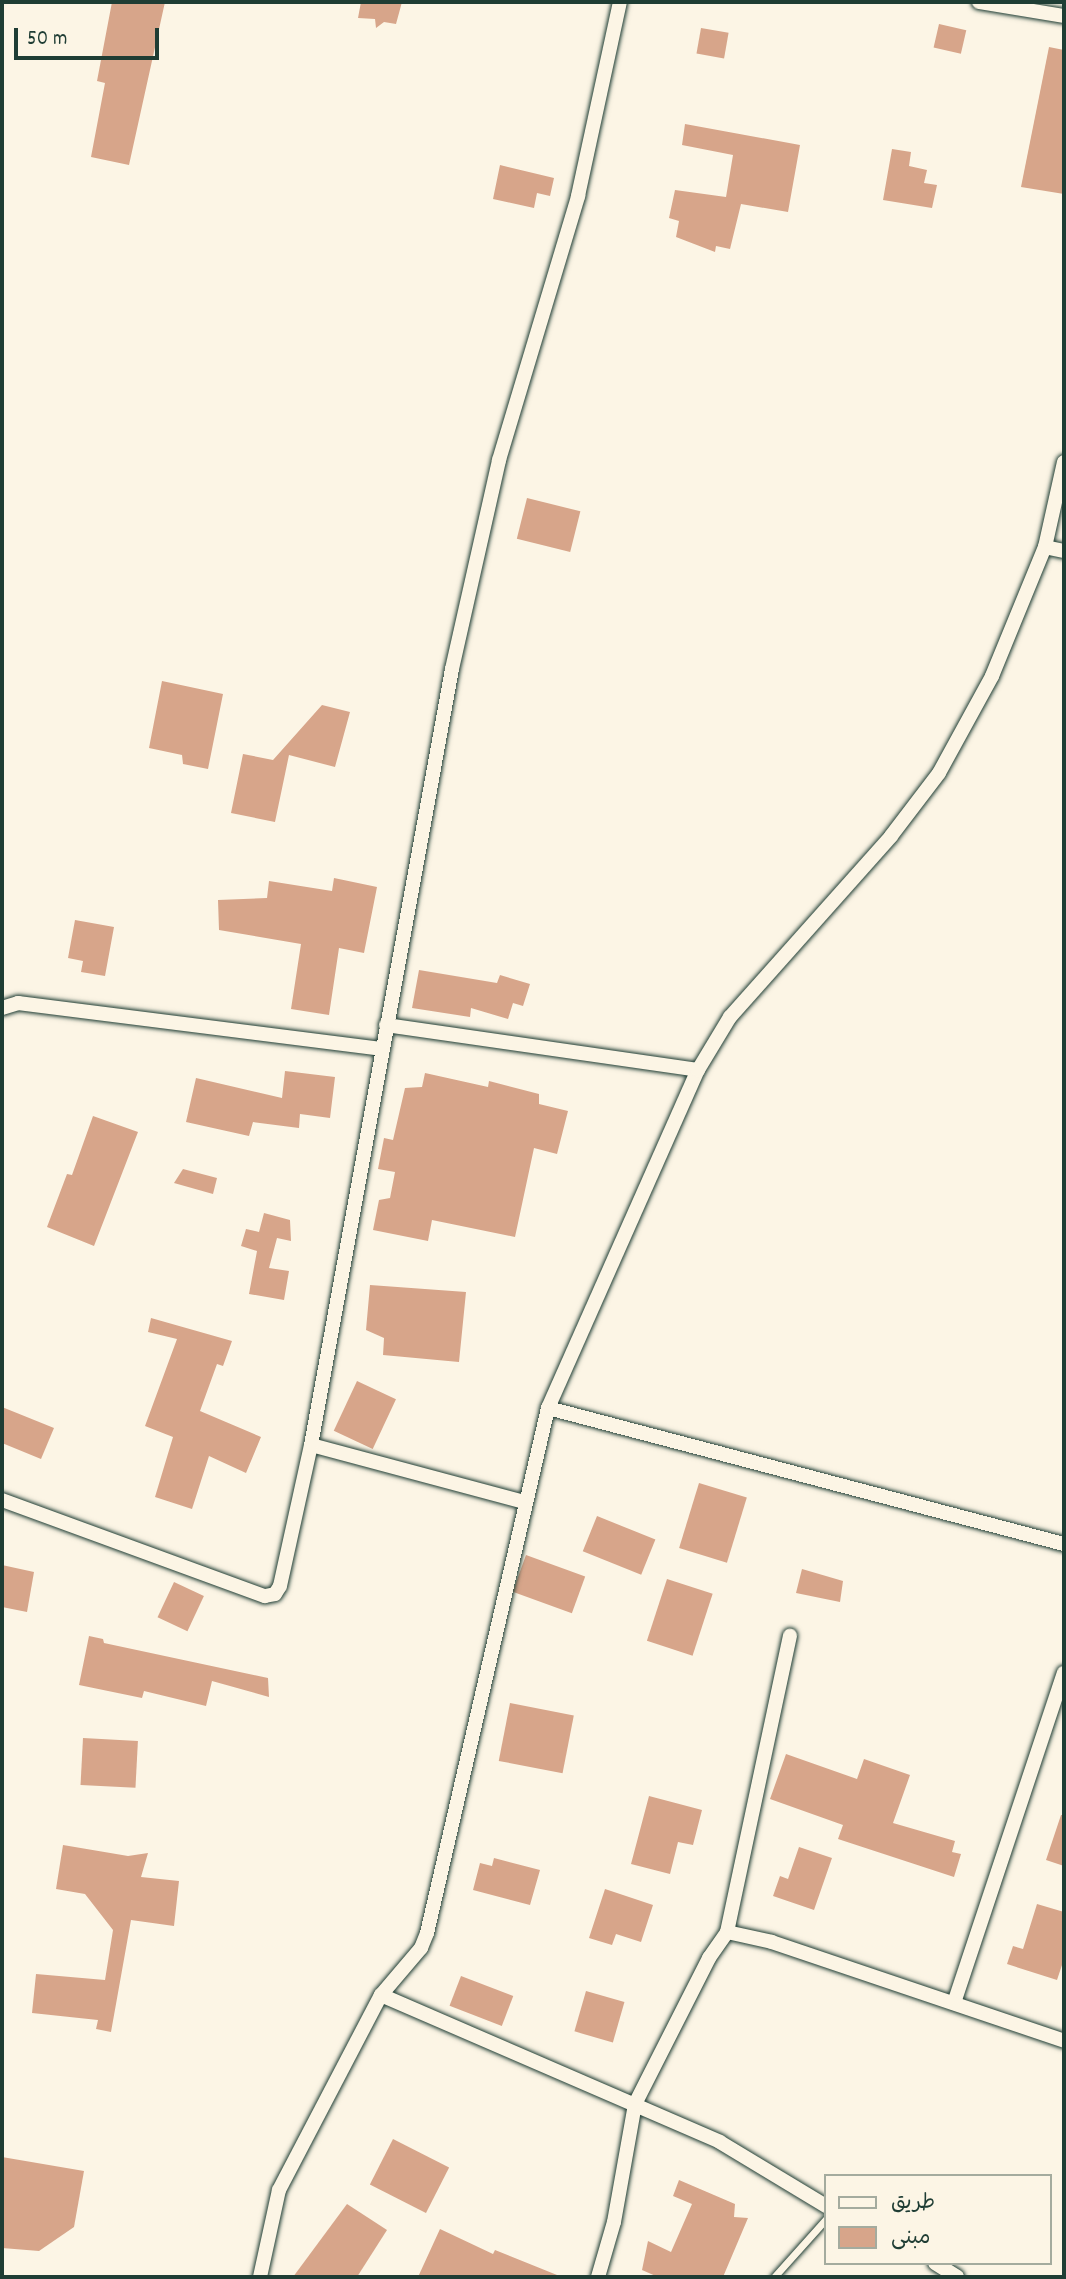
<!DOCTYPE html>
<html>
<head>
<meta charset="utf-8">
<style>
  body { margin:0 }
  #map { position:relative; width:1066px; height:2279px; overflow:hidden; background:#fcf5e5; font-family:Dekko,"Playpen Sans Arabic",sans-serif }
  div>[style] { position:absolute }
  .building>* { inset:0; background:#d7a58a; transform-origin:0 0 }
  .roads { filter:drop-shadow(0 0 2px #1f3d34) drop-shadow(0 0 2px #1f3d34) }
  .lane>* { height:7px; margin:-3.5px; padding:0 3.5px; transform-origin:3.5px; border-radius:3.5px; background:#fcf5e5 }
  .street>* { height:14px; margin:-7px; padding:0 7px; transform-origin:7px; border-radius:7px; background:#fcf5e5 }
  span { translate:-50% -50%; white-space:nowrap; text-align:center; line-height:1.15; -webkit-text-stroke:7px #fcf5e5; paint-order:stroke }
  .frame { position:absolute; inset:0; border:4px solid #1f3d34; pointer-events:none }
  .legend { position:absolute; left:824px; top:2174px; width:228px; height:91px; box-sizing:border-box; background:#fcf5e5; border:2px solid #a4ab9e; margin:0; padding:9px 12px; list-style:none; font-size:21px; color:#1f3d34 }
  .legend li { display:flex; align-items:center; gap:14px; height:35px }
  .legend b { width:35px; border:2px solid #a4ab9e }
  .scale { position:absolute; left:14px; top:28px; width:145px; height:32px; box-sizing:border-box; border:4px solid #1f3d34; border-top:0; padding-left:9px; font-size:21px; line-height:24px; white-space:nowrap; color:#1f3d34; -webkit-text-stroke:5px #fcf5e5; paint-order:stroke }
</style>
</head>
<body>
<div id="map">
  <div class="building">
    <div style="clip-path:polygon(112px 2px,165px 2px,129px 165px,91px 157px,105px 83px,97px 81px)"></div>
    <div style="clip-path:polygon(361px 2px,402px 2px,396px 24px,384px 22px,376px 28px,375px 19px,358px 18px)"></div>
    <div style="left:939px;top:24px;width:28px;height:24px;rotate:13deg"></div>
    <div style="left:701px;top:28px;width:28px;height:26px;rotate:10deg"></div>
    <div style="clip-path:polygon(1049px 47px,1064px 50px,1064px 194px,1021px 187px)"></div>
    <div style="clip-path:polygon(685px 124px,800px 145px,788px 212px,741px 204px,730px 249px,716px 246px,715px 252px,676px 237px,679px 221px,669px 218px,675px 190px,726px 197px,733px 155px,682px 145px)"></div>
    <div style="clip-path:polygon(892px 149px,911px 152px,909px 166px,927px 170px,924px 183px,937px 185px,932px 208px,883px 200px)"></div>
    <div style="clip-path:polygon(500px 165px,554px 178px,550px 196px,537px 193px,534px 208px,493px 199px)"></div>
    <div style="left:527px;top:498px;width:55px;height:42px;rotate:14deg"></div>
    <div style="clip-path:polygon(162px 681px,223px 694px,208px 769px,183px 764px,182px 755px,149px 748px)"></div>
    <div style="clip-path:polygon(322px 705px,350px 712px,335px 767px,289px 755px,275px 822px,231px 813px,243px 754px,273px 760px)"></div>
    <div style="clip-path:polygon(334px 878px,377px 887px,364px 953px,339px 948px,329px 1015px,291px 1009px,301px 944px,219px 930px,218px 900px,267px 898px,269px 881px,332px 891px)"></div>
    <div style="clip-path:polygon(75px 920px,114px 927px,105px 976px,81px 972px,83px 961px,68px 958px)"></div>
    <div style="clip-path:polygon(419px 970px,497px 983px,500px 975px,530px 984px,523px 1006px,513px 1003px,508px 1019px,471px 1008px,470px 1017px,412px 1008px)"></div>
    <div style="clip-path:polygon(285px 1071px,335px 1077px,330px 1118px,300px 1114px,299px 1128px,253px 1122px,249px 1136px,186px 1122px,196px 1078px,282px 1098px)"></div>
    <div style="clip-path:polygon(425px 1073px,488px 1087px,489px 1081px,539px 1094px,539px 1104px,568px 1111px,557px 1154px,534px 1148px,515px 1237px,432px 1220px,428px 1241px,373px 1230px,379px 1200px,390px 1198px,395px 1172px,378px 1169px,384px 1138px,393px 1140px,405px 1088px,422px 1087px)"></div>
    <div style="clip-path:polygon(93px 1116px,138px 1132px,94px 1246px,47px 1227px,67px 1174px,72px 1175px)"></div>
    <div style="clip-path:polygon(183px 1169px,217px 1178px,213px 1194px,174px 1183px)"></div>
    <div style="clip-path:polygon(264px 1213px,290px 1220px,291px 1241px,277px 1238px,269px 1268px,289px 1271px,284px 1300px,249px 1294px,257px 1251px,241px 1246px,246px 1229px,259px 1232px)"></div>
    <div style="clip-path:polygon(370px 1285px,466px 1292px,459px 1362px,383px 1355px,384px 1338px,366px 1330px)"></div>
    <div style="clip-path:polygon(151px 1318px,232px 1341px,223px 1366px,217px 1364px,200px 1411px,261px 1437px,246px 1473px,209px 1456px,192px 1509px,155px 1497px,173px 1437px,145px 1426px,177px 1339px,148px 1332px)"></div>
    <div style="left:357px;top:1381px;width:43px;height:55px;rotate:25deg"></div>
    <div style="clip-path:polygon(2px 1407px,54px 1428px,41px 1459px,2px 1443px)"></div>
    <div style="left:699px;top:1483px;width:50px;height:68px;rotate:17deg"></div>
    <div style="left:597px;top:1516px;width:63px;height:38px;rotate:22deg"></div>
    <div style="left:526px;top:1555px;width:63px;height:39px;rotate:20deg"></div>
    <div style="clip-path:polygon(2px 1565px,34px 1572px,27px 1612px,2px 1607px)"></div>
    <div style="clip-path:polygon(802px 1569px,843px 1581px,840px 1602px,796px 1593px)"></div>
    <div style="left:667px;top:1579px;width:48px;height:65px;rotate:18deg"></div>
    <div style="left:174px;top:1582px;width:33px;height:39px;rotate:25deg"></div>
    <div style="clip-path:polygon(89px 1636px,103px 1639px,104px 1643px,268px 1678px,269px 1697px,212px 1681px,206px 1706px,144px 1691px,142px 1698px,79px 1685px)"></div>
    <div style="left:510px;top:1703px;width:65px;height:59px;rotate:11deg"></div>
    <div style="left:83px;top:1738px;width:55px;height:47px;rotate:3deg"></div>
    <div style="clip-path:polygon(786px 1754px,857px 1779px,864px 1759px,910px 1775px,893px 1823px,955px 1841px,952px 1852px,961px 1854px,954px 1877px,838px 1839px,843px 1825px,770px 1799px)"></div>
    <div style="clip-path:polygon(649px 1796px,702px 1810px,693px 1845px,678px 1842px,670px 1874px,631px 1864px)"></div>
    <div style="clip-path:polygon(1061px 1815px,1064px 1815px,1064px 1866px,1046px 1860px)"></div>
    <div style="clip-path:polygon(63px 1845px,128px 1856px,148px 1853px,141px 1877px,179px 1881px,174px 1926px,131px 1920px,111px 2032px,96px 2029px,98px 2020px,32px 2013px,36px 1974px,105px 1980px,113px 1930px,85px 1894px,56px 1889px)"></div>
    <div style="clip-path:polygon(799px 1847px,832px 1858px,814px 1910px,773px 1896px,780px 1876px,788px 1879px)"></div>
    <div style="clip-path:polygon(494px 1858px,540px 1870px,530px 1905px,473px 1890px,480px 1863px,492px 1866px)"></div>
    <div style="clip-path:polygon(605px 1889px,653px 1905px,641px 1942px,616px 1934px,612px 1945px,589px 1938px)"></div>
    <div style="clip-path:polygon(1037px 1904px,1064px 1912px,1064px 1959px,1057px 1980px,1007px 1964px,1013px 1946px,1023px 1949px)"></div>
    <div style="left:461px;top:1976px;width:56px;height:32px;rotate:21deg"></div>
    <div style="left:586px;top:1991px;width:40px;height:42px;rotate:16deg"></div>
    <div style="left:393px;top:2139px;width:63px;height:51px;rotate:27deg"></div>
    <div style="clip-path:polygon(2px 2157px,84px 2171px,74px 2227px,39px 2251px,2px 2248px)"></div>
    <div style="clip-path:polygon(679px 2180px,735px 2204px,734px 2217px,748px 2218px,723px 2277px,658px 2277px,642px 2270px,648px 2241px,671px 2252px,692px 2204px,673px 2196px)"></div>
    <div style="clip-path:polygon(347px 2204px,387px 2230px,357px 2277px,293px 2277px)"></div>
    <div style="clip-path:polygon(440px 2229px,493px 2254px,495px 2250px,562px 2277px,418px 2277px)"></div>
  </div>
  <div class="roads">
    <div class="lane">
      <div style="left:774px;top:2277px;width:78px;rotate:-48.1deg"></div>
    </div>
    <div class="street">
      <div style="left:979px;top:2px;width:86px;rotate:9.4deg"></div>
      <div style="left:1045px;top:547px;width:19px;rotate:12deg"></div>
      <div style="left:2px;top:1008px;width:17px;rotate:-17deg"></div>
      <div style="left:18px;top:1003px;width:368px;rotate:7.2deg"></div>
      <div style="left:386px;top:1025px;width:315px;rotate:8.2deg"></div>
      <div style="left:548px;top:1408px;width:534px;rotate:14.77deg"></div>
      <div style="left:2px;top:1500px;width:280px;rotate:20.1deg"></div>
      <div style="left:265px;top:1596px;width:10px;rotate:-11deg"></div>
      <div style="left:275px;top:1594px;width:9px;rotate:-58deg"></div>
      <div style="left:280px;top:1586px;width:144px;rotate:-77.6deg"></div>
      <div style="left:524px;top:1502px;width:220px;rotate:-165deg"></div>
      <div style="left:311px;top:1445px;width:789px;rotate:-79.7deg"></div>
      <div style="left:452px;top:669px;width:214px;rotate:-77.3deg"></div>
      <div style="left:499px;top:460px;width:276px;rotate:-73.3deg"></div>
      <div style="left:578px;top:196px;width:198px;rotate:-77.8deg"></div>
      <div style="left:727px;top:1932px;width:303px;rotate:-78deg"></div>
      <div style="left:381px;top:1995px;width:369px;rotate:23.4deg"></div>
      <div style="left:720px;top:2142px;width:124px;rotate:31.1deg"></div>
      <div style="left:954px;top:2003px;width:348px;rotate:-71.6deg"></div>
      <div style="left:935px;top:2263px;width:26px;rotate:32deg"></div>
      <div style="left:260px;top:2277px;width:89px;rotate:-77.7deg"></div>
      <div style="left:279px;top:2190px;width:220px;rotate:-62.4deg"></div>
      <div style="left:381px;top:1995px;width:62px;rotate:-49.6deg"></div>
      <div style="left:421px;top:1948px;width:16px;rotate:-68deg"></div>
      <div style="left:427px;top:1933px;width:539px;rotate:-77.02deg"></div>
      <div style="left:548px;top:1408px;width:370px;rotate:-66.1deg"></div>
      <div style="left:698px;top:1070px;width:62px;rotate:-58.9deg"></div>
      <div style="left:730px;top:1017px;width:242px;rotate:-48.3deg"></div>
      <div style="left:891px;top:836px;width:79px;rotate:-52.7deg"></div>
      <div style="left:939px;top:773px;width:111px;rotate:-61.3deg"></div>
      <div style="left:992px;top:676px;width:139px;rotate:-67.7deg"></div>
      <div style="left:1045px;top:547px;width:87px;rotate:-77.4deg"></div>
      <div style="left:598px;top:2277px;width:57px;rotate:-73.8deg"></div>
      <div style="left:614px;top:2222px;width:120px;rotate:-79.9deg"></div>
      <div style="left:635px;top:2104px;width:164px;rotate:-63.1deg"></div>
      <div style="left:709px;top:1958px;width:32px;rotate:-55deg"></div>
      <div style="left:727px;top:1932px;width:46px;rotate:12.5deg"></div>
      <div style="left:772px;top:1942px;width:308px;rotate:18.7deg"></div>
    </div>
  </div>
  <div class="frame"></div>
  <ul class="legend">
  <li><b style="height:9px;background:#fcf5e5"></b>طريق</li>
  <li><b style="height:19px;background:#d7a58a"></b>مبنى</li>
  </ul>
  <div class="scale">50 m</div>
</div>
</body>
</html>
